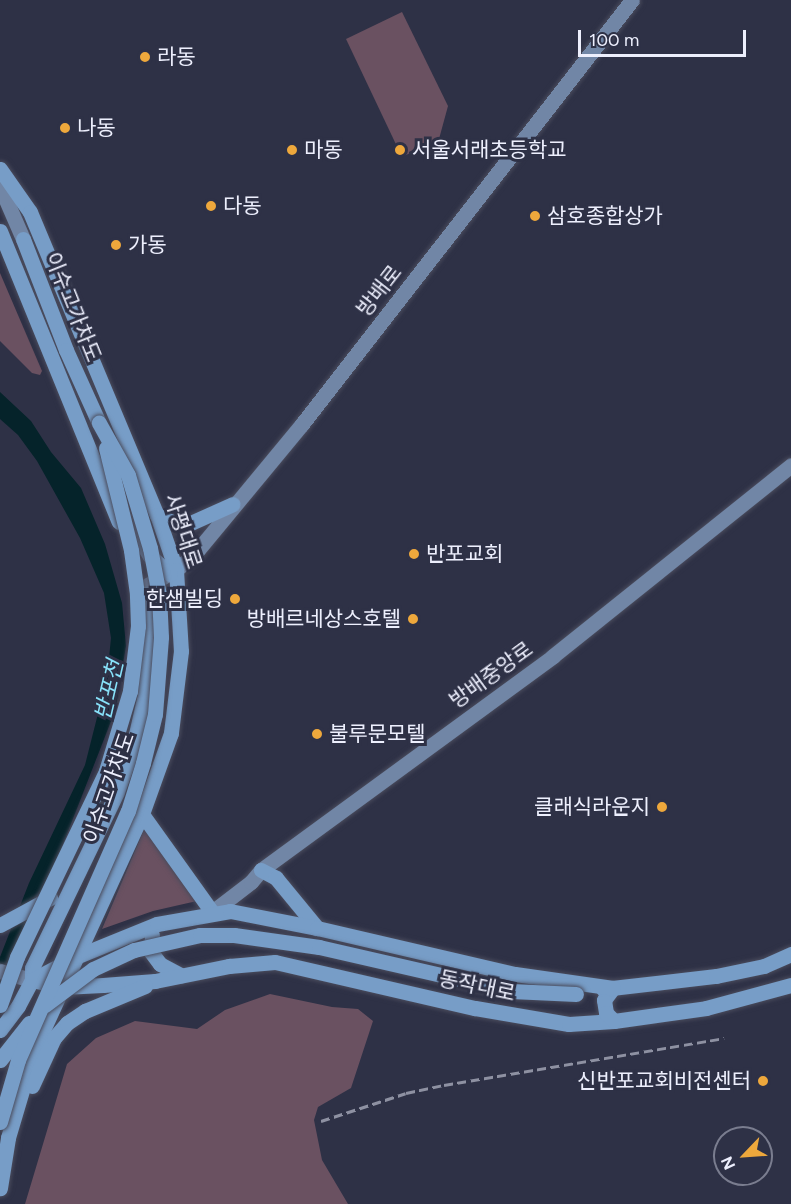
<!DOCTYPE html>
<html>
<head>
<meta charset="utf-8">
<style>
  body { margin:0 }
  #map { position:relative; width:791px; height:1204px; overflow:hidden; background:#2e3146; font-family:Figtree,"Noto Sans KR",sans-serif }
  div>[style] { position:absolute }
  .green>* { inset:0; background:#6a5161 }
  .water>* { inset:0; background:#05232a }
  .roads { filter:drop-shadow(0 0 2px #4a4c5d) drop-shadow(0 0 2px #4a4c5d) }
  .secondary>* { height:15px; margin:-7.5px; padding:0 7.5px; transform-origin:7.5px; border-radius:7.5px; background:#7186a6 }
  .primary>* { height:15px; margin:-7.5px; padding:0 7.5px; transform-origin:7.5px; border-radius:7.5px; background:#779dc7 }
  .rail>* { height:3px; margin-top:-1.5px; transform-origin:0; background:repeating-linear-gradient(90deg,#8e91a2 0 9px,transparent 0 13.5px) }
  .bridges { filter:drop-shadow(0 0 2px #4a4c5d) drop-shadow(0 0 2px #4a4c5d) }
  .primary-bridge>* { height:15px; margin:-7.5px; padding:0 7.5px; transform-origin:7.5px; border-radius:7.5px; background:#779dc7 }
  .dots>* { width:16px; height:16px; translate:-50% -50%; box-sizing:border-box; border:3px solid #2e3146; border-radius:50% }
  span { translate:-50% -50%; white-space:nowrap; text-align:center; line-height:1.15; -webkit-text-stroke:6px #2e3146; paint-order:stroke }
  .poi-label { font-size:21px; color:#edeffd }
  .left { translate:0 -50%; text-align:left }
  .right { translate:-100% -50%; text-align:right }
  .street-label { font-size:21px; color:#edeffd }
  .water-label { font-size:22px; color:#88e2fa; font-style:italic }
  .north { position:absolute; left:713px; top:1126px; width:60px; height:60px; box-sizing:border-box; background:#2e3146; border:2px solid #7a7d8f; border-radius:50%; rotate:245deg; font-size:16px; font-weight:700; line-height:24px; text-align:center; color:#edeffd }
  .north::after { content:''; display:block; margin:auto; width:21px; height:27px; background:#eea83c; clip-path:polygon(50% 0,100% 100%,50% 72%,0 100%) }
  .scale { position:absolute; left:578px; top:30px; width:168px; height:27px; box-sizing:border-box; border:3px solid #edeffd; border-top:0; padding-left:8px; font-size:18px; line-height:21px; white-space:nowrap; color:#edeffd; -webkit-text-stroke:4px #2e3146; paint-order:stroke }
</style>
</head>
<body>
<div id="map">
  <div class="green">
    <div style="clip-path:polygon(402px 12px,448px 106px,439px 139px,402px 157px,346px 39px)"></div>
    <div style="clip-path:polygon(0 273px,42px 371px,40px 375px,32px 373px,0 341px)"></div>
    <div style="clip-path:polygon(145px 827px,197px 901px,153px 911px,102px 929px)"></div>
    <div style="clip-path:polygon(270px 994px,332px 1007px,358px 1009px,373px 1021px,351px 1088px,318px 1107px,314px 1120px,322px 1160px,348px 1204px,25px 1204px,67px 1064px,96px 1038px,135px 1021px,197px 1029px,225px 1010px)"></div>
  </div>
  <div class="water">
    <div style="clip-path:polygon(0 392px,31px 421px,51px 452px,81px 488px,105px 544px,122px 603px,126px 646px,115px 711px,0 1006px,0 957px,29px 883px,85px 765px,107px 678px,111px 638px,104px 593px,80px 538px,37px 461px,18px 435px,0 419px)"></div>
  </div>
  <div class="roads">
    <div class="secondary">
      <div style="left:0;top:186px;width:58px;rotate:66.5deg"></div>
      <div style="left:140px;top:589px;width:41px;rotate:-27.8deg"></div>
      <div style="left:176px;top:570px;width:28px;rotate:-42deg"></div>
      <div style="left:197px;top:551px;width:165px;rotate:-50.4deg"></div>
      <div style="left:302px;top:424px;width:537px;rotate:-52.11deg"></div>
      <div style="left:212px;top:912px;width:49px;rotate:-37.6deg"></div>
      <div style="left:251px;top:882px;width:16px;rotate:-50deg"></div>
      <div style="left:261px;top:870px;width:362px;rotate:-36.2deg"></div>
      <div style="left:553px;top:656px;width:305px;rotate:-38.7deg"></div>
      <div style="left:0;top:971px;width:33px;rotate:16deg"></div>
    </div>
    <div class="primary">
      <div style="left:0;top:169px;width:52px;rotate:55.1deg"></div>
      <div style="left:30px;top:212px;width:329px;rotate:67.3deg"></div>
      <div style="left:157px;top:515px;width:58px;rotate:70.9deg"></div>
      <div style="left:176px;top:570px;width:81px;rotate:86.5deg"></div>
      <div style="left:181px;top:651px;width:83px;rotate:97deg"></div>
      <div style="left:171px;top:733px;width:86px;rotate:109.7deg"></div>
      <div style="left:142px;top:814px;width:260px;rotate:114.6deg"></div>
      <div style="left:34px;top:1050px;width:92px;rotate:106.5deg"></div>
      <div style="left:8px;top:1138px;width:51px;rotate:99.1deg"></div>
      <div style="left:0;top:231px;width:314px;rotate:67.8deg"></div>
      <div style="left:23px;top:239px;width:119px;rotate:68.8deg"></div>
      <div style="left:66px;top:350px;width:80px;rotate:65.7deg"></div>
      <div style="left:123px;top:514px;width:50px;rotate:57.3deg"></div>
      <div style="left:150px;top:556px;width:27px;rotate:42deg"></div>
      <div style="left:157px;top:515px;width:24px;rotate:24deg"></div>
      <div style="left:179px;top:525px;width:7px"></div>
      <div style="left:186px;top:525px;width:51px;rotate:-24.1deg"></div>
      <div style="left:142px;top:814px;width:120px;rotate:54.5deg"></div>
      <div style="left:261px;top:870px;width:17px;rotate:28deg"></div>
      <div style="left:276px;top:878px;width:65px;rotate:50.6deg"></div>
      <div style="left:0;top:925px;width:57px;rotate:-28.4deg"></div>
      <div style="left:152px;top:935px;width:17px;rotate:93deg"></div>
      <div style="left:151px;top:952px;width:15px;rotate:53deg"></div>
      <div style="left:160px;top:964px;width:24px;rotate:28deg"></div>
      <div style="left:32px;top:980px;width:12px;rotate:-90deg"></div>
      <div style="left:32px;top:968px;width:195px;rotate:-64.2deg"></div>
      <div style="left:117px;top:792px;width:48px;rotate:-70.4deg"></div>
      <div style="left:133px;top:747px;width:54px;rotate:-77.2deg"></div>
      <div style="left:145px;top:694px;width:64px;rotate:-86.4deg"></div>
      <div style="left:149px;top:630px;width:38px;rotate:-102deg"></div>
      <div style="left:32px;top:980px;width:31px;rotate:13deg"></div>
      <div style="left:62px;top:987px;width:41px;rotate:-2.8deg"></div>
      <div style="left:103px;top:985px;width:52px;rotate:-4.4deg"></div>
      <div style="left:155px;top:981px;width:76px;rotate:-11.5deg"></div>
      <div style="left:229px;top:966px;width:46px;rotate:-5deg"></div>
      <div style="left:275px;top:962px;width:205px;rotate:13deg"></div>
      <div style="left:475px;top:1008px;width:95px;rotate:9.7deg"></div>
      <div style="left:569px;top:1024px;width:45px;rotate:-3.8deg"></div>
      <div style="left:614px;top:1021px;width:93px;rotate:-8deg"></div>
      <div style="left:706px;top:1008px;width:88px;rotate:-15.1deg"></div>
      <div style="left:613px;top:988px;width:15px;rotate:127deg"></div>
      <div style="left:604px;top:1000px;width:13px;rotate:81deg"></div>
      <div style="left:606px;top:1013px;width:11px;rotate:45deg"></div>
      <div style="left:603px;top:989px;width:114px;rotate:-6.6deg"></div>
      <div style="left:716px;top:976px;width:49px;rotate:-11.8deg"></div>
      <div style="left:764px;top:966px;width:30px;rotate:-24deg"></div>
      <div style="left:0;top:1030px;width:30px;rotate:-53deg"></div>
      <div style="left:18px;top:1006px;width:30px;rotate:-62deg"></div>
      <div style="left:32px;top:980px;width:52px;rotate:-27.6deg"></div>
      <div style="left:78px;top:956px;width:85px;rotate:-22.1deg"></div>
      <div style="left:157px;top:924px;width:74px;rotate:-10.1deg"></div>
      <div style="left:230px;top:911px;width:89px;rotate:11.1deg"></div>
      <div style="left:317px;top:928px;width:203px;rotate:13.1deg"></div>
      <div style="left:515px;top:974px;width:99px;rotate:8.1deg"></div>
      <div style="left:32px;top:1086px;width:53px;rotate:-65.4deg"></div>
      <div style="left:54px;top:1038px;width:20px;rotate:-49deg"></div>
      <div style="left:67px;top:1023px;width:22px;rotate:-34deg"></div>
      <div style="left:85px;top:1011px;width:65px;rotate:-22.6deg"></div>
    </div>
  </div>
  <div class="rail">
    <div style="left:321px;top:1121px;width:89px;rotate:-18.2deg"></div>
    <div style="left:406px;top:1093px;width:39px;rotate:-12deg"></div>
    <div style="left:444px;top:1085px;width:284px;rotate:-9.5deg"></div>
  </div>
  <div class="bridges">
    <div class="primary-bridge">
      <div style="left:0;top:1005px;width:51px;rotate:-70.5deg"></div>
      <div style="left:17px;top:957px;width:206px;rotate:-64.4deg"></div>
      <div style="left:106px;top:771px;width:84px;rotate:-73.3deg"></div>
      <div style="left:130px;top:691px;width:65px;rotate:-83deg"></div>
      <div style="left:138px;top:626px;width:32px;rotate:-92deg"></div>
      <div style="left:137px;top:594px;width:44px;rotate:-97.8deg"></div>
      <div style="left:131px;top:550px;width:105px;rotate:-103.8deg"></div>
      <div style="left:45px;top:1005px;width:60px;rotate:-36.9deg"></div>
      <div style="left:93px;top:969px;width:45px;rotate:-24.9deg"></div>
      <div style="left:134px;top:950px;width:68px;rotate:-12.8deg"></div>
      <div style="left:200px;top:935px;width:34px"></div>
      <div style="left:234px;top:935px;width:86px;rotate:8deg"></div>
      <div style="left:319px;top:947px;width:197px;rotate:12.9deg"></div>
      <div style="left:511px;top:991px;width:65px;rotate:2.6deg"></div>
      <div style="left:0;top:1060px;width:47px;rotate:-51.9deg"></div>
      <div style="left:0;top:1122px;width:65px;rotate:-73.8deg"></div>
      <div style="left:18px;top:1060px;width:272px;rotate:-66.2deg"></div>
      <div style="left:128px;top:811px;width:50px;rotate:-72.6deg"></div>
      <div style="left:143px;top:763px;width:50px;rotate:-76.2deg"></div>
      <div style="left:155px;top:714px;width:77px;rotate:-85.5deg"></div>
      <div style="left:161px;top:637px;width:42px;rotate:-92.7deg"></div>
      <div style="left:159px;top:595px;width:48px;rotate:-100.8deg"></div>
      <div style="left:150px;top:548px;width:76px;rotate:-106.8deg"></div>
      <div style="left:128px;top:475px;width:60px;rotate:-119.1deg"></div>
    </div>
  </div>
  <div class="dots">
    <div style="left:145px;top:57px;background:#eea83c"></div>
    <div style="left:65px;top:128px;background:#eea83c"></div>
    <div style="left:292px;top:150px;background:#eea83c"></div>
    <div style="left:400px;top:150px;background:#eea83c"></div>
    <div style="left:211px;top:206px;background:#eea83c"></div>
    <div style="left:535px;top:216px;background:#eea83c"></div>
    <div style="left:116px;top:245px;background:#eea83c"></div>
    <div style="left:414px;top:554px;background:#eea83c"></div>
    <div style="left:235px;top:599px;background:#eea83c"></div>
    <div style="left:413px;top:619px;background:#eea83c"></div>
    <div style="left:317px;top:734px;background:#eea83c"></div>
    <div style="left:662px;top:807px;background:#eea83c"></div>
    <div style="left:763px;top:1081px;background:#eea83c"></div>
  </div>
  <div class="poi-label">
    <span class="left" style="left:157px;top:57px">라동</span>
    <span class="left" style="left:77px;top:128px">나동</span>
    <span class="left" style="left:304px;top:150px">마동</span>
    <span class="left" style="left:412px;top:150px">서울서래초등학교</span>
    <span class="left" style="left:223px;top:206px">다동</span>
    <span class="left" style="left:547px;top:216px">삼호종합상가</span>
    <span class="left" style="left:128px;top:245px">가동</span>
    <span class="left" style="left:426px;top:554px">반포교회</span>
    <span class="right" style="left:223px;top:599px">한샘빌딩</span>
    <span class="right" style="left:401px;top:619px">방배르네상스호텔</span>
    <span class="left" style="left:329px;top:734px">불루문모텔</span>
    <span class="right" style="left:650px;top:807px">클래식라운지</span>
    <span class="right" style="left:751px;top:1081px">신반포교회비전센터</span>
  </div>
  <div class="street-label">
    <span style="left:379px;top:291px;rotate:-52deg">방배로</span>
    <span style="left:73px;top:307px;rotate:68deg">이수고가차도</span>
    <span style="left:183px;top:531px;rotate:72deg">사평대로</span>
    <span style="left:491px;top:675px;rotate:-36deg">방배중앙로</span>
    <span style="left:109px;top:788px;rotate:-71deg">이수고가차도</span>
    <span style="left:477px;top:986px;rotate:12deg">동작대로</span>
  </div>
  <div class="water-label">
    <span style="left:109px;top:690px;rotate:-77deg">반포천</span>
  </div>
  <div class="north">N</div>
  <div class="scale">100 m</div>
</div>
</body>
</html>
